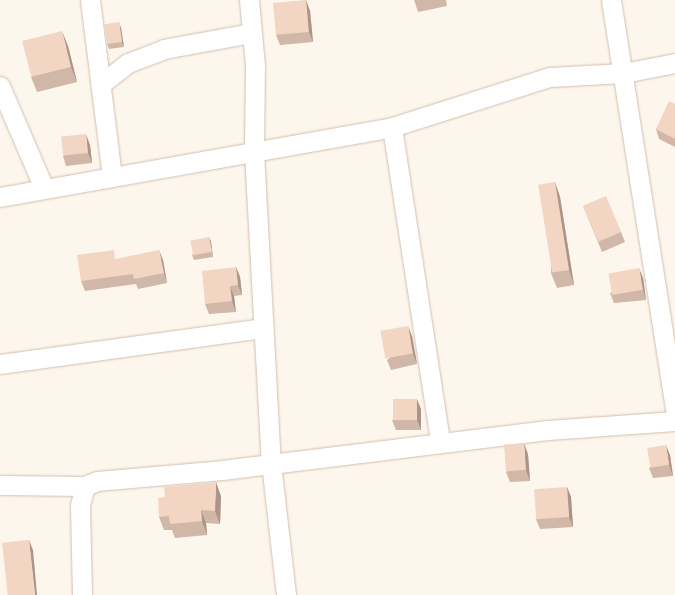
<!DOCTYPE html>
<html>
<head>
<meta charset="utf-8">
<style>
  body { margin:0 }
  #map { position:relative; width:675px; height:595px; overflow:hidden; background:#fdf6ec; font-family:Roboto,sans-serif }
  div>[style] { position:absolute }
  .roads { filter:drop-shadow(0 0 1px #d1beb0) drop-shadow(0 0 1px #d1beb0) }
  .minor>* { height:19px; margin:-9.5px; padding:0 9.5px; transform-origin:9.5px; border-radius:9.5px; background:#fff }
  .wall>* { inset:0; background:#d1b7a8 }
  .shaded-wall>* { inset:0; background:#aa9588 }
  .building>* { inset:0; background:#f3d5c3; transform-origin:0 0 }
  span { translate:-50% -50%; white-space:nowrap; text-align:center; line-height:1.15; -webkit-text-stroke:4.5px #fffaf3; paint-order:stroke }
</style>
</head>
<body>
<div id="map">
  <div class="roads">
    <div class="minor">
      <div style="left:90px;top:0;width:177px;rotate:82.9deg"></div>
      <div style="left:249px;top:0;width:66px;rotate:84.8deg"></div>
      <div style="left:255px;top:66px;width:86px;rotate:90.7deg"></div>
      <div style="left:254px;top:152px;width:311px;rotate:86.9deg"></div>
      <div style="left:271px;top:463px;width:133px;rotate:83.5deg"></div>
      <div style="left:611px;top:0;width:415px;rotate:81.1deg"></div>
      <div style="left:101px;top:84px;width:34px;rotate:-38deg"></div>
      <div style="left:128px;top:63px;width:39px;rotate:-21deg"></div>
      <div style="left:164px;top:49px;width:88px;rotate:-10.4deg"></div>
      <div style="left:0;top:86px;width:111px;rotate:66.7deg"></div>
      <div style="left:392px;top:127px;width:319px;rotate:81.3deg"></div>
      <div style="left:0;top:197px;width:398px;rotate:-10.1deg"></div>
      <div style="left:392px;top:127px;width:166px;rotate:-17.6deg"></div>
      <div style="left:550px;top:77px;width:74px;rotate:-3.1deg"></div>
      <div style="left:624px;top:73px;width:52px;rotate:-11.1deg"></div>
      <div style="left:0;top:364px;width:266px;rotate:-7.8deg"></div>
      <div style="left:0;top:485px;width:85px;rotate:0.7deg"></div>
      <div style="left:82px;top:595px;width:90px;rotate:-91.3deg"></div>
      <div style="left:80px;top:505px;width:20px;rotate:-75deg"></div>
      <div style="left:85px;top:486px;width:13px;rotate:-23deg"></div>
      <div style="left:97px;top:481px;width:125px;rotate:-5deg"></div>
      <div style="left:222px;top:470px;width:328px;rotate:-7deg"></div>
      <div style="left:548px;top:430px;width:127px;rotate:-4.1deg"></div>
    </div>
  </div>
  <div class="wall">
    <div style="clip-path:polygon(306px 0,310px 11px,313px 42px,280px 45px,276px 35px)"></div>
    <div style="clip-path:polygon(414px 0,446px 0,447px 6px,418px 12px)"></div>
    <div style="clip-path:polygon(121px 28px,124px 47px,109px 49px,107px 44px)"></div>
    <div style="clip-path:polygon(68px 46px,77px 82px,37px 92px,31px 77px)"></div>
    <div style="clip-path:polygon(675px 104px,675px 147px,659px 139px,656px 129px)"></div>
    <div style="clip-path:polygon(90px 145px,92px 163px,66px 166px,63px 156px)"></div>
    <div style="clip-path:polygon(555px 182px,560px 197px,574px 285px,557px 288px,551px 273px)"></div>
    <div style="clip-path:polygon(583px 206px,621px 232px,625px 242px,602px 252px)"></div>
    <div style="clip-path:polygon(209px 237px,211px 242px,213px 257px,194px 260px,192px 255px)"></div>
    <div style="clip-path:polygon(117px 259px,163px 260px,167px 283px,138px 289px,136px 284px,85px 291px,81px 281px)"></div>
    <div style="clip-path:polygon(236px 267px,240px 277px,242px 295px,234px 296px,236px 312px,209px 314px,205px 304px)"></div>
    <div style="clip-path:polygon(643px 278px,646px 300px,614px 303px,610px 293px)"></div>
    <div style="clip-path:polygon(412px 336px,417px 364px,391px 370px,387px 360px)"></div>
    <div style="clip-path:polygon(421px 409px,421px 430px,396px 430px,392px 420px)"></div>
    <div style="clip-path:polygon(528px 454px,530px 481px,510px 482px,506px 472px)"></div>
    <div style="clip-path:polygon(670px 455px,673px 476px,653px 478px,649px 468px)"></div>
    <div style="clip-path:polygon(567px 487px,571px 497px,573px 527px,540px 529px,536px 519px)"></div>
    <div style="clip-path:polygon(221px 496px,220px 524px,206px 523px,207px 535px,175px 538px,172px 530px,164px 530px,159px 517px)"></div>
  </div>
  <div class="shaded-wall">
    <div style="clip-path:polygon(306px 0,310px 11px,313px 42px,309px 32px)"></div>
    <div style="clip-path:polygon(119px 22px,121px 28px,124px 47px,122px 42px)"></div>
    <div style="clip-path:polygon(62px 31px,68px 46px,77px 82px,71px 67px)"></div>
    <div style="clip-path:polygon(86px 134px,90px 145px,92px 163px,88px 153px)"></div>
    <div style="clip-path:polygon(555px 182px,560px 197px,574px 285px,569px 270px)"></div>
    <div style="clip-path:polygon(209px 237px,211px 242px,213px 257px)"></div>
    <div style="clip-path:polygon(159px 250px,163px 260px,167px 283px,164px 273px)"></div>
    <div style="clip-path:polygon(236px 267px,240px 277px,242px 295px,238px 285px)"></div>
    <div style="clip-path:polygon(639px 268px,643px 278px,646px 300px,643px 290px)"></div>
    <div style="clip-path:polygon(230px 286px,234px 296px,236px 312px,232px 301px)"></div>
    <div style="clip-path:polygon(408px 326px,412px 336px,417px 364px,413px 354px)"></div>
    <div style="clip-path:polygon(417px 399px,421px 409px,421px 430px,417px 420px)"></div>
    <div style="clip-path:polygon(524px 443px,528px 454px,530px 481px,526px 470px)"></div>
    <div style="clip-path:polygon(666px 445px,670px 455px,673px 476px,669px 465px)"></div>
    <div style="clip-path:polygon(216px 482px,221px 496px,220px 524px,215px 511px)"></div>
    <div style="clip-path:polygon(567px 487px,571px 497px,573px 527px,569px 517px)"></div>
    <div style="clip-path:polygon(201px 510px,206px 523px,207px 535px,202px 521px)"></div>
    <div style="clip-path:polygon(29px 540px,33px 550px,37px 595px,35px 595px)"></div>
  </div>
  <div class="building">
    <div style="left:306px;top:0;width:32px;height:33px;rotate:85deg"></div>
    <div style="left:119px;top:22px;width:20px;height:15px;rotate:81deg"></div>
    <div style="left:62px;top:31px;width:37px;height:41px;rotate:76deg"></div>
    <div style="clip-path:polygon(669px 101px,675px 104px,675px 139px,656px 129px)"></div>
    <div style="left:86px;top:134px;width:19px;height:25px;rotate:84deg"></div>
    <div style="left:555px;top:182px;width:89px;height:17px;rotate:81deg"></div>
    <div style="left:606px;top:196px;width:39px;height:25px;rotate:67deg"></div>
    <div style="left:209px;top:237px;width:15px;height:19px;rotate:79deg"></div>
    <div style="clip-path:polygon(114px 250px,115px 259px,159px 250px,164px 273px,134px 279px,133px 274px,81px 281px,77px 255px)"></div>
    <div style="clip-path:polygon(236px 267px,238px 285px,230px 286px,232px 301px,205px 304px,202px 271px)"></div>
    <div style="left:639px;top:268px;width:22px;height:31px;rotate:80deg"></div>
    <div style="left:408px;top:326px;width:28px;height:28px;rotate:80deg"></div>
    <div style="left:393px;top:399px;width:24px;height:21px"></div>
    <div style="left:524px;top:443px;width:27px;height:20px;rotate:86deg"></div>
    <div style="left:666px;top:445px;width:20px;height:19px;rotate:81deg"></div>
    <div style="clip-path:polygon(216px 482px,215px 511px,201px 510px,202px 521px,170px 524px,169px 516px,159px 517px,158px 498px,165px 497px,164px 487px)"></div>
    <div style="left:567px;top:487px;width:30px;height:33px;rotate:86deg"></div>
    <div style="left:29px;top:540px;width:55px;height:27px;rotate:84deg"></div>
  </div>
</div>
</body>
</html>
